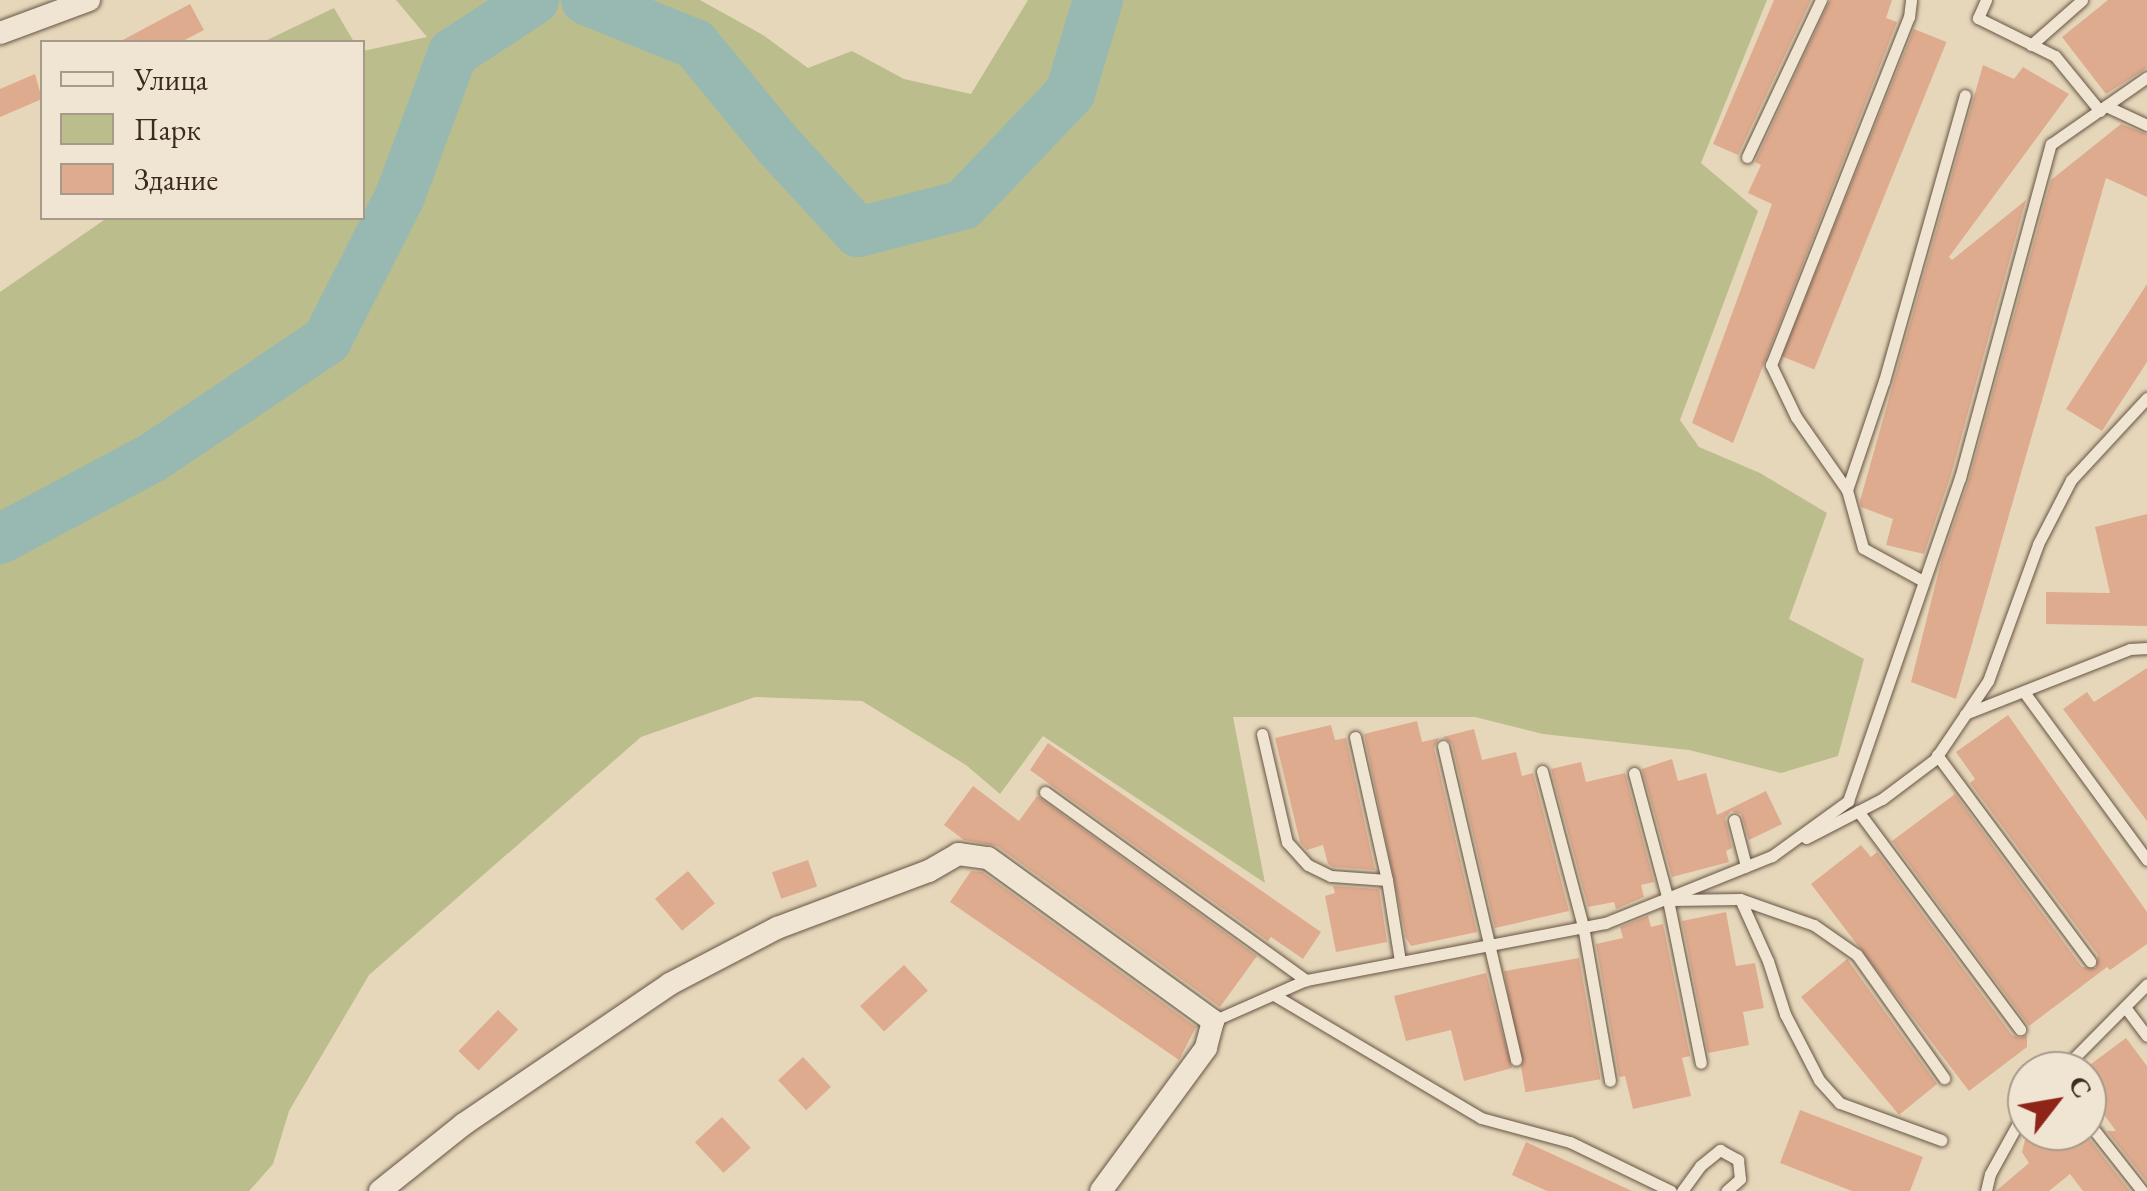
<!DOCTYPE html>
<html>
<head>
<meta charset="utf-8">
<style>
  body { margin:0 }
  #map { position:relative; width:2147px; height:1191px; overflow:hidden; background:#e7d7ba; font-family:"EB Garamond",serif }
  div>[style] { position:absolute }
  .green>* { inset:0; background:#bbbd8c }
  .river>* { height:50px; margin:-25px; padding:0 25px; transform-origin:25px; border-radius:25px; background:#97b9b2 }
  .building>* { inset:0; background:#deab8e; transform-origin:0 0 }
  .roads { filter:drop-shadow(0 0 2px #665545) drop-shadow(0 0 2px #665545) }
  .lane>* { height:11px; margin:-5.5px; padding:0 5.5px; transform-origin:5.5px; border-radius:5.5px; background:#efe5d2 }
  .street>* { height:22px; margin:-11px; padding:0 11px; transform-origin:11px; border-radius:11px; background:#efe5d2 }
  span { translate:-50% -50%; white-space:nowrap; text-align:center; line-height:1.15; -webkit-text-stroke:8px #efe5d2; paint-order:stroke }
  .legend { position:absolute; left:40px; top:40px; width:325px; height:180px; box-sizing:border-box; background:#efe5d2; border:2px solid #a79a8a; margin:0; padding:12px 18px; list-style:none; font-size:30px; color:#3b2a1e }
  .legend li { display:flex; align-items:center; gap:20px; height:50px }
  .legend b { width:50px; border:2px solid #a79a8a }
  .north { position:absolute; left:2007px; top:1051px; width:100px; height:100px; box-sizing:border-box; background:#efe5d2; border:2px solid #a79a8a; border-radius:50%; rotate:59deg; font-size:28px; font-weight:700; line-height:40px; text-align:center; color:#3b2a1e }
  .north::after { content:''; display:block; margin:auto; width:35px; height:45px; background:#8f2418; clip-path:polygon(50% 0,100% 100%,50% 72%,0 100%) }
</style>
</head>
<body>
<div id="map">
  <div class="green">
    <div style="clip-path:polygon(396px 0,700px 0,763px 35px,808px 68px,852px 51px,904px 79px,971px 94px,1028px 0,1767px 0,1701px 163px,1758px 211px,1680px 420px,1699px 447px,1760px 473px,1827px 513px,1789px 619px,1864px 659px,1838px 756px,1781px 773px,1689px 750px,1543px 734px,1475px 717px,1233px 717px,1265px 883px,1043px 736px,1000px 794px,966px 765px,862px 701px,755px 697px,641px 737px,369px 975px,289px 1111px,273px 1164px,249px 1191px,0 1191px,0 292px,107px 218px,362px 218px,363px 51px,427px 37px)"></div>
    <div style="clip-path:polygon(334px 8px,354px 42px,263px 42px)"></div>
  </div>
  <div class="river">
    <div style="left:586px;top:0;width:118px;rotate:22deg"></div>
    <div style="left:695px;top:44px;width:131px;rotate:50.6deg"></div>
    <div style="left:778px;top:145px;width:118px;rotate:47.4deg"></div>
    <div style="left:858px;top:232px;width:108px;rotate:-14.4deg"></div>
    <div style="left:963px;top:205px;width:155px;rotate:-46.3deg"></div>
    <div style="left:1070px;top:93px;width:97px;rotate:-73.2deg"></div>
    <div style="left:0;top:539px;width:172px;rotate:-28.1deg"></div>
    <div style="left:152px;top:458px;width:211px;rotate:-34deg"></div>
    <div style="left:327px;top:340px;width:161px;rotate:-63.1deg"></div>
    <div style="left:400px;top:196px;width:153px;rotate:-69.7deg"></div>
    <div style="left:453px;top:53px;width:97px;rotate:-33.2deg"></div>
  </div>
  <div class="building">
    <div style="clip-path:polygon(1774px 0,1811px 0,1738px 155px,1713px 144px)"></div>
    <div style="clip-path:polygon(1830px 0,1892px 0,1886px 18px,1897px 22px,1733px 443px,1692px 423px,1772px 204px,1748px 193px,1761px 165px,1755px 162px)"></div>
    <div style="clip-path:polygon(2108px 0,2147px 0,2147px 68px,2106px 94px,2062px 37px)"></div>
    <div style="clip-path:polygon(190px 4px,204px 30px,181px 42px,119px 42px)"></div>
    <div style="left:1914px;top:29px;width:35px;height:353px;rotate:22deg"></div>
    <div style="clip-path:polygon(1983px 65px,2014px 79px,2023px 67px,2069px 94px,1949px 257px,1952px 260px,2026px 200px,1951px 475px,1924px 554px,1886px 545px,1893px 519px,1861px 507px,1860px 501px)"></div>
    <div style="clip-path:polygon(35px 74px,42px 99px,0 117px,0 89px)"></div>
    <div style="clip-path:polygon(2121px 124px,2147px 134px,2147px 197px,2106px 178px,1956px 699px,1911px 682px,1942px 558px,1969px 480px,2051px 180px)"></div>
    <div style="clip-path:polygon(2147px 284px,2147px 362px,2102px 431px,2066px 409px)"></div>
    <div style="clip-path:polygon(2147px 514px,2147px 626px,2046px 624px,2046px 592px,2110px 593px,2095px 527px)"></div>
    <div style="clip-path:polygon(2147px 668px,2147px 821px,2063px 709px,2087px 692px,2094px 702px)"></div>
    <div style="clip-path:polygon(2008px 715px,2147px 912px,2147px 944px,2110px 970px,2107px 967px,2029px 1026px,1892px 841px,1955px 794px,2082px 967px,2096px 968px,2098px 955px,1970px 783px,1975px 779px,1956px 752px)"></div>
    <div style="clip-path:polygon(1417px 721px,1422px 742px,1439px 738px,1434px 748px,1477px 932px,1411px 946px,1406px 938px,1364px 734px)"></div>
    <div style="clip-path:polygon(1331px 725px,1335px 740px,1346px 738px,1375px 870px,1333px 867px,1328px 864px,1323px 845px,1307px 850px,1300px 842px,1275px 738px)"></div>
    <div style="clip-path:polygon(1474px 729px,1482px 760px,1516px 752px,1522px 776px,1533px 773px,1569px 911px,1495px 928px,1452px 744px,1443px 737px)"></div>
    <div style="clip-path:polygon(1048px 743px,1321px 932px,1303px 959px,1271px 937px,1268px 941px,1030px 770px)"></div>
    <div style="clip-path:polygon(1672px 759px,1678px 781px,1706px 773px,1717px 815px,1766px 791px,1782px 824px,1749px 840px,1741px 814px,1731px 811px,1725px 818px,1732px 848px,1726px 851px,1729px 862px,1672px 877px,1642px 769px)"></div>
    <div style="clip-path:polygon(1581px 762px,1586px 782px,1625px 773px,1654px 882px,1641px 885px,1644px 897px,1616px 909px,1614px 902px,1588px 907px,1551px 769px)"></div>
    <div style="clip-path:polygon(973px 786px,1019px 821px,1037px 796px,1257px 956px,1220px 1007px,997px 846px,964px 840px,944px 825px)"></div>
    <div style="clip-path:polygon(1861px 845px,1871px 857px,1877px 852px,2012px 1035px,2020px 1038px,2027px 1035px,2027px 1047px,1969px 1091px,1811px 884px)"></div>
    <div style="left:808px;top:860px;width:28px;height:38px;rotate:71deg"></div>
    <div style="left:688px;top:871px;width:42px;height:43px;rotate:50deg"></div>
    <div style="clip-path:polygon(971px 871px,982px 872px,1196px 1027px,1179px 1060px,950px 902px)"></div>
    <div style="clip-path:polygon(1333px 886px,1379px 889px,1387px 942px,1336px 952px,1325px 896px,1335px 893px)"></div>
    <div style="clip-path:polygon(1726px 912px,1736px 966px,1755px 963px,1764px 1008px,1743px 1012px,1749px 1045px,1708px 1053px,1682px 921px)"></div>
    <div style="clip-path:polygon(1648px 916px,1651px 927px,1663px 924px,1690px 1056px,1682px 1058px,1691px 1096px,1633px 1109px,1625px 1076px,1619px 1077px,1596px 944px,1623px 938px,1620px 927px)"></div>
    <div style="left:1579px;top:958px;width:123px;height:76px;rotate:80deg"></div>
    <div style="clip-path:polygon(1847px 959px,1937px 1084px,1899px 1115px,1801px 997px)"></div>
    <div style="left:904px;top:965px;width:35px;height:60px;rotate:47deg"></div>
    <div style="clip-path:polygon(1486px 973px,1512px 1068px,1464px 1081px,1451px 1030px,1406px 1041px,1394px 996px)"></div>
    <div style="left:498px;top:1010px;width:28px;height:57px;rotate:44deg"></div>
    <div style="clip-path:polygon(2126px 1038px,2147px 1066px,2147px 1182px,2107px 1131px,2116px 1131px,2087px 1092px,2087px 1067px)"></div>
    <div style="left:803px;top:1057px;width:41px;height:34px;rotate:47deg"></div>
    <div style="clip-path:polygon(1800px 1110px,1923px 1157px,1910px 1191px,1852px 1191px,1780px 1163px)"></div>
    <div style="left:722px;top:1117px;width:42px;height:37px;rotate:47deg"></div>
    <div style="clip-path:polygon(2027px 1131px,2083px 1131px,2130px 1191px,2083px 1191px,2070px 1174px,2049px 1191px,1996px 1191px,2029px 1163px,2022px 1152px)"></div>
    <div style="clip-path:polygon(1526px 1142px,1632px 1191px,1547px 1191px,1512px 1175px)"></div>
  </div>
  <div class="roads">
    <div class="lane">
      <div style="left:1986px;top:0;width:20px;rotate:114deg"></div>
      <div style="left:1978px;top:18px;width:86px;rotate:26.3deg"></div>
      <div style="left:2055px;top:56px;width:71px;rotate:50.7deg"></div>
      <div style="left:2031px;top:45px;width:68px;rotate:-41.4deg"></div>
      <div style="left:2106px;top:106px;width:45px;rotate:24.9deg"></div>
      <div style="left:1747px;top:157px;width:174px;rotate:-64.8deg"></div>
      <div style="left:1847px;top:490px;width:89px;rotate:-124.9deg"></div>
      <div style="left:1796px;top:417px;width:58px;rotate:-115.7deg"></div>
      <div style="left:1771px;top:365px;width:374px;rotate:-68.4deg"></div>
      <div style="left:1909px;top:17px;width:17px;rotate:-83deg"></div>
      <div style="left:1923px;top:581px;width:68px;rotate:-151.2deg"></div>
      <div style="left:1863px;top:548px;width:60px;rotate:-105.4deg"></div>
      <div style="left:1847px;top:490px;width:115px;rotate:-71.3deg"></div>
      <div style="left:1884px;top:381px;width:297px;rotate:-74.2deg"></div>
      <div style="left:2024px;top:692px;width:208px;rotate:53.8deg"></div>
      <div style="left:1965px;top:714px;width:177px;rotate:-21.5deg"></div>
      <div style="left:2130px;top:649px;width:17px;rotate:-3deg"></div>
      <div style="left:1262px;top:734px;width:111px;rotate:77deg"></div>
      <div style="left:1287px;top:842px;width:31px;rotate:48deg"></div>
      <div style="left:1308px;top:865px;width:25px;rotate:26deg"></div>
      <div style="left:1331px;top:876px;width:56px;rotate:4.1deg"></div>
      <div style="left:1387px;top:880px;width:82px;rotate:80.9deg"></div>
      <div style="left:1355px;top:737px;width:147px;rotate:77.4deg"></div>
      <div style="left:1443px;top:746px;width:322px;rotate:76.9deg"></div>
      <div style="left:1937px;top:755px;width:257px;rotate:53.4deg"></div>
      <div style="left:1542px;top:771px;width:160px;rotate:75.2deg"></div>
      <div style="left:1583px;top:926px;width:157px;rotate:80.1deg"></div>
      <div style="left:1634px;top:773px;width:131px;rotate:75deg"></div>
      <div style="left:1668px;top:900px;width:166px;rotate:78.6deg"></div>
      <div style="left:1045px;top:792px;width:322px;rotate:35.8deg"></div>
      <div style="left:1858px;top:811px;width:272px;rotate:53.4deg"></div>
      <div style="left:1734px;top:820px;width:48px;rotate:75.4deg"></div>
      <div style="left:1806px;top:838px;width:85px;rotate:-27.2deg"></div>
      <div style="left:1882px;top:799px;width:66px;rotate:-37deg"></div>
      <div style="left:1935px;top:759px;width:94px;rotate:-55.8deg"></div>
      <div style="left:1988px;top:681px;width:146px;rotate:-69.9deg"></div>
      <div style="left:2038px;top:544px;width:72px;rotate:-62.7deg"></div>
      <div style="left:2071px;top:480px;width:112px;rotate:-47.2deg"></div>
      <div style="left:1740px;top:899px;width:78px;rotate:19.4deg"></div>
      <div style="left:1814px;top:925px;width:52px;rotate:34.9deg"></div>
      <div style="left:1857px;top:955px;width:151px;rotate:54.7deg"></div>
      <div style="left:1672px;top:900px;width:68px;rotate:-0.8deg"></div>
      <div style="left:1740px;top:899px;width:68px;rotate:65.7deg"></div>
      <div style="left:1768px;top:961px;width:56px;rotate:72.2deg"></div>
      <div style="left:1785px;top:1014px;width:74px;rotate:62.7deg"></div>
      <div style="left:1819px;top:1080px;width:31px;rotate:48deg"></div>
      <div style="left:1840px;top:1103px;width:108px;rotate:20.1deg"></div>
      <div style="left:1274px;top:995px;width:241px;rotate:30.7deg"></div>
      <div style="left:1481px;top:1118px;width:92px;rotate:15.1deg"></div>
      <div style="left:1570px;top:1142px;width:112px;rotate:25.9deg"></div>
      <div style="left:2125px;top:1007px;width:36px;rotate:53deg"></div>
      <div style="left:1213px;top:1021px;width:102px;rotate:-23.8deg"></div>
      <div style="left:1306px;top:980px;width:304px;rotate:-10.8deg"></div>
      <div style="left:1605px;top:923px;width:180px;rotate:-21.9deg"></div>
      <div style="left:1772px;top:856px;width:94px;rotate:-35.9deg"></div>
      <div style="left:1848px;top:801px;width:342px;rotate:-70.9deg"></div>
      <div style="left:1960px;top:478px;width:346px;rotate:-74.8deg"></div>
      <div style="left:2051px;top:144px;width:117px;rotate:-34.9deg"></div>
      <div style="left:2061px;top:1071px;width:122px;rotate:-45.3deg"></div>
      <div style="left:2087px;top:1121px;width:89px;rotate:51.8deg"></div>
      <div style="left:1682px;top:1191px;width:31px;rotate:-54deg"></div>
      <div style="left:1700px;top:1166px;width:26px;rotate:-39deg"></div>
      <div style="left:1720px;top:1150px;width:21px;rotate:29deg"></div>
      <div style="left:1738px;top:1160px;width:19px;rotate:84deg"></div>
      <div style="left:1740px;top:1179px;width:18px;rotate:139deg"></div>
      <div style="left:1986px;top:1191px;width:17px;rotate:-77deg"></div>
      <div style="left:1990px;top:1174px;width:77px;rotate:-61.1deg"></div>
    </div>
    <div class="street">
      <div style="left:0;top:33px;width:95px;rotate:-20.3deg"></div>
      <div style="left:380px;top:1191px;width:107px;rotate:-38.6deg"></div>
      <div style="left:464px;top:1124px;width:249px;rotate:-34.2deg"></div>
      <div style="left:670px;top:984px;width:121px;rotate:-27.6deg"></div>
      <div style="left:777px;top:928px;width:162px;rotate:-20.6deg"></div>
      <div style="left:929px;top:871px;width:34px;rotate:-30deg"></div>
      <div style="left:958px;top:854px;width:30px;rotate:8deg"></div>
      <div style="left:988px;top:858px;width:278px;rotate:35.9deg"></div>
      <div style="left:1213px;top:1021px;width:28px;rotate:105deg"></div>
      <div style="left:1206px;top:1048px;width:177px;rotate:126.3deg"></div>
    </div>
  </div>
  <ul class="legend">
  <li><b style="height:12px;background:#efe5d2"></b>Улица</li>
  <li><b style="height:28px;background:#bbbd8c"></b>Парк</li>
  <li><b style="height:28px;background:#deab8e"></b>Здание</li>
  </ul>
  <div class="north">С</div>
</div>
</body>
</html>
